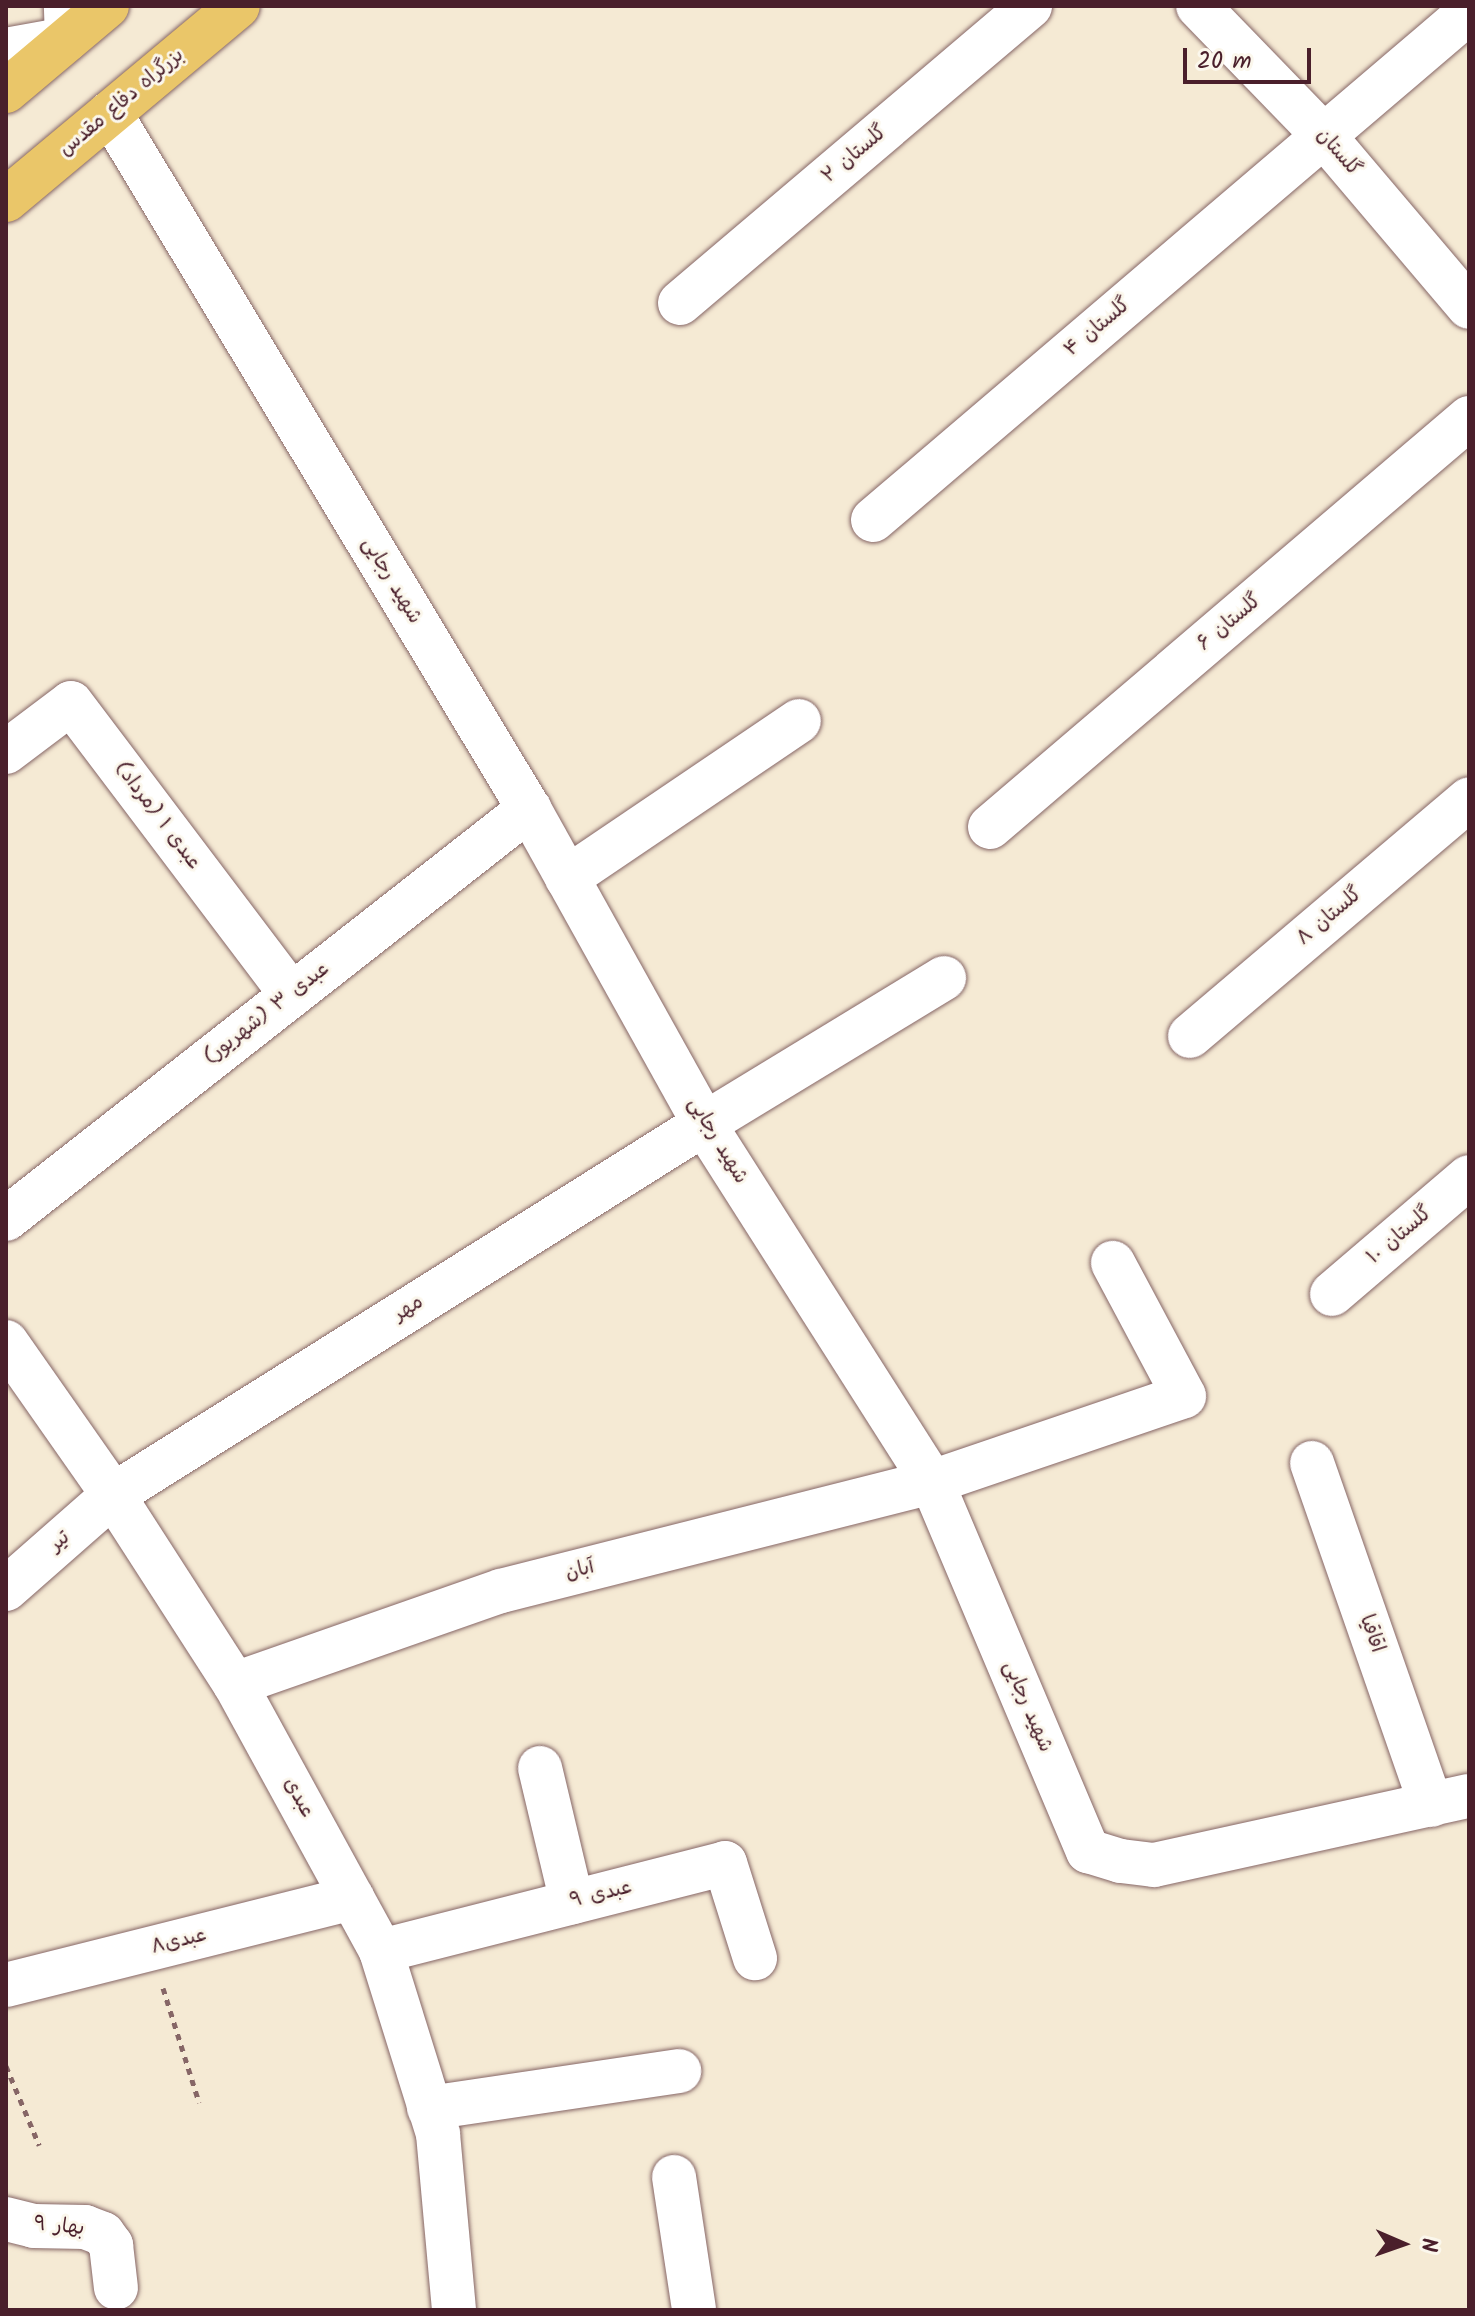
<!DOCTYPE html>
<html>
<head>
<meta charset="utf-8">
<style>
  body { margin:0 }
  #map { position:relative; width:1475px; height:2316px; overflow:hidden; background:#f5ead4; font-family:Kalam,"Playpen Sans Arabic",sans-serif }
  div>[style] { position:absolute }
  .path>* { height:5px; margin-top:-2.5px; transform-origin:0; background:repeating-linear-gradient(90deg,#866666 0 6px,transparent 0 12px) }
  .roads { filter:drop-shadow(0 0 2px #866666) drop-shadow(0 0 2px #866666) }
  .minor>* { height:44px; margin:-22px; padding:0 22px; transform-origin:22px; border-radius:22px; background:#fff }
  .highway>* { height:44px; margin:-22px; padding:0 22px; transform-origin:22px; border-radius:22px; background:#eac669 }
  span { translate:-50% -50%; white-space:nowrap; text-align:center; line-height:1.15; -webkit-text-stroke:6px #fbf7ec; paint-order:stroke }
  .street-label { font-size:20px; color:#4a1f2b }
  .frame { position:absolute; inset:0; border:8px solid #4a1f2b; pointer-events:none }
  .north { position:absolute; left:1363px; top:2204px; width:80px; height:80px; -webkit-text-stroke:6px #fbf7ec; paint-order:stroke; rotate:92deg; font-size:22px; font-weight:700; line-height:32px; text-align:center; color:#4a1f2b }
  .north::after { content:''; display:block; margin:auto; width:28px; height:36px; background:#4a1f2b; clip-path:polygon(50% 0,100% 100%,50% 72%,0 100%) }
  .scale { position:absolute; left:1183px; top:48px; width:128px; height:36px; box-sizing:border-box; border:4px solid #4a1f2b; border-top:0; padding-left:10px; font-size:24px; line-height:28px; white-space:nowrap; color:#4a1f2b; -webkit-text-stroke:6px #fbf7ec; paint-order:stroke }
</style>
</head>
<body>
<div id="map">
  <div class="path">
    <div style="left:163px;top:1988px;width:120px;rotate:72.5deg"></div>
    <div style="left:6px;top:2066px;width:86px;rotate:67.3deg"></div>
  </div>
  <div class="roads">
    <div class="minor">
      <div style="left:1198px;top:6px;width:181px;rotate:45.9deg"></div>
      <div style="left:1324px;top:136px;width:224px;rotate:49.7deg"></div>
      <div style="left:6px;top:50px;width:62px;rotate:-10.2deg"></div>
      <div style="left:67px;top:39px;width:33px;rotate:-92deg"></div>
      <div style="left:110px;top:113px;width:812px;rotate:58.95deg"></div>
      <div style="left:529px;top:809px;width:360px;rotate:60.9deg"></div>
      <div style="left:704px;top:1124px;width:424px;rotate:57.5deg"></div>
      <div style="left:932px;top:1482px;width:401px;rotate:67.1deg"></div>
      <div style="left:1088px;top:1851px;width:34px;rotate:17deg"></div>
      <div style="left:1121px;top:1861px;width:33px;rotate:7deg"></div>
      <div style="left:1154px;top:1865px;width:322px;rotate:-12.4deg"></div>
      <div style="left:680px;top:303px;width:459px;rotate:-40.3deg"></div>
      <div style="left:873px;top:520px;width:783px;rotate:-40.44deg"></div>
      <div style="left:6px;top:752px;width:81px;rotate:-37deg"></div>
      <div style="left:71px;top:703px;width:366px;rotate:52.9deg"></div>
      <div style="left:990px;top:827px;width:630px;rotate:-40.49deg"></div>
      <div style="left:567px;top:878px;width:280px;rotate:-34.1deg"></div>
      <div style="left:1190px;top:1036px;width:366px;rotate:-40.3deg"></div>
      <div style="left:6px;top:1219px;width:665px;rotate:-38.09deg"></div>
      <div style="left:1332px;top:1294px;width:180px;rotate:-40.5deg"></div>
      <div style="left:6px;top:1342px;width:187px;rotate:55deg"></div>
      <div style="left:113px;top:1495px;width:225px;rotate:57.2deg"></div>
      <div style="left:235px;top:1684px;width:304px;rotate:61.3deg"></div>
      <div style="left:381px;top:1951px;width:192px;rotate:72.7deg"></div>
      <div style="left:438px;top:2134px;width:177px;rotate:84.8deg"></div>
      <div style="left:1312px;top:1463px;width:362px;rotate:70.8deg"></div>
      <div style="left:6px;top:1589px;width:142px;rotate:-41.3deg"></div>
      <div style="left:113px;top:1495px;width:698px;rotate:-32.12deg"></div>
      <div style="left:704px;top:1124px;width:281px;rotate:-31.3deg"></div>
      <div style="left:235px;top:1684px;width:282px;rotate:-19.3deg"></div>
      <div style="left:501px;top:1591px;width:445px;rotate:-14.2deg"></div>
      <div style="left:932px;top:1482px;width:266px;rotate:-18.8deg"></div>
      <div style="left:1184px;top:1396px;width:151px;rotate:-118.1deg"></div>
      <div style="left:540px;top:1768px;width:138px;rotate:76.6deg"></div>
      <div style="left:381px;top:1951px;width:355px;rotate:-14.3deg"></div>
      <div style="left:725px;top:1863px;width:100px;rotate:72.5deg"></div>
      <div style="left:6px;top:1985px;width:357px;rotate:-14.1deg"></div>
      <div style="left:429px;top:2108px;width:253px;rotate:-8.4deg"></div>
      <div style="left:674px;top:2177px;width:134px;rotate:81.4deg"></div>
      <div style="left:6px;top:2219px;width:29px;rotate:14deg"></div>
      <div style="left:34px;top:2226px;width:51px;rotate:1.1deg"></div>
      <div style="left:85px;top:2227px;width:19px;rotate:21deg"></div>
      <div style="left:103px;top:2234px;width:14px;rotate:54deg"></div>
      <div style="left:111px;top:2245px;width:43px;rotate:83.4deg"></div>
    </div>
    <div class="highway">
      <div style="left:6px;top:91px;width:132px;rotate:-40.1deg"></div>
      <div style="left:6px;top:200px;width:302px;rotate:-39.9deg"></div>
    </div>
  </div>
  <div class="street-label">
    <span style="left:122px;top:103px;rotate:-40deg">بزرگراه دفاع مقدس</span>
    <span style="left:1338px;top:153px;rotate:49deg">گلستان</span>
    <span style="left:855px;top:155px;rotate:-40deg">گلستان ۲</span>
    <span style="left:1098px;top:328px;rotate:-40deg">گلستان ۴</span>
    <span style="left:391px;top:581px;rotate:59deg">شهید رجایی</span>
    <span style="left:1230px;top:623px;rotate:-40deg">گلستان ۶</span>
    <span style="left:157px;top:816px;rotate:53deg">عبدی ۱ (مرداد)</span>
    <span style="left:1330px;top:917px;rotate:-40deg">گلستان ۸</span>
    <span style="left:267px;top:1014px;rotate:-38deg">عبدی ۳ (شهریور)</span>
    <span style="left:717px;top:1141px;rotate:59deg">شهید رجایی</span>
    <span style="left:1400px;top:1236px;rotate:-40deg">گلستان ۱۰</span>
    <span style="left:409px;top:1309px;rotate:-32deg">مهر</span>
    <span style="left:60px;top:1542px;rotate:-41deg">تیر</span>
    <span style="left:580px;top:1571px;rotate:-14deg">آبان</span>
    <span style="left:1371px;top:1634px;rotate:71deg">اقاقیا</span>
    <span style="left:1027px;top:1707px;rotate:67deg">شهید رجایی</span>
    <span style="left:298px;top:1798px;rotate:61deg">عبدی</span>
    <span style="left:601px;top:1895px;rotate:-14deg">عبدی ۹</span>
    <span style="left:179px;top:1942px;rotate:-14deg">عبدی۸</span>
    <span style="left:59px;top:2227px;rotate:6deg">بهار ۹</span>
  </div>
  <div class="frame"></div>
  <div class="north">N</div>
  <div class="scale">20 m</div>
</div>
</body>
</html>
